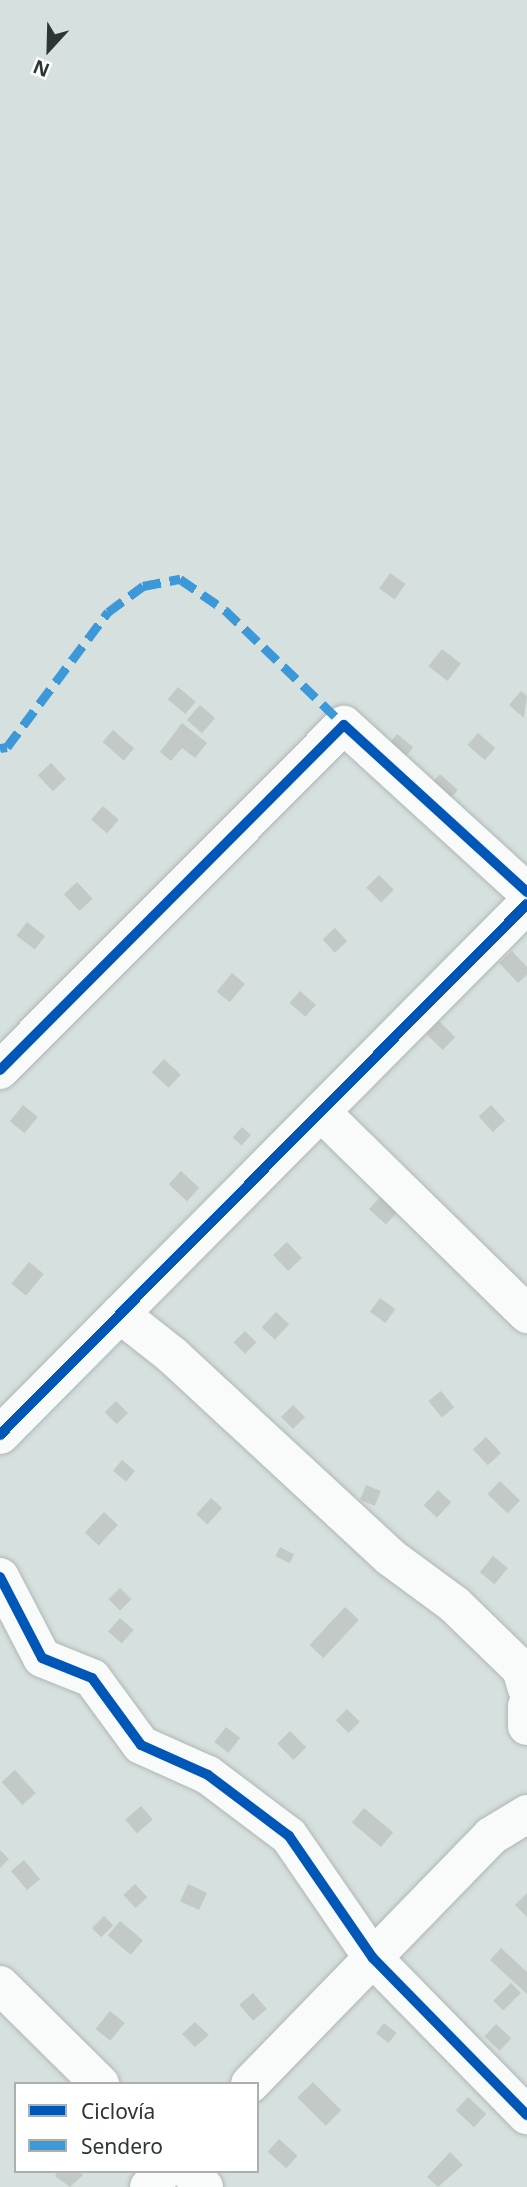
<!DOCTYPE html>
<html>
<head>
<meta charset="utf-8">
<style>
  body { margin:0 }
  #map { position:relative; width:527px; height:2187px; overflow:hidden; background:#d6e0de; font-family:"Noto Sans",sans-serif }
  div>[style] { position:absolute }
  .building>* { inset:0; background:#c2c9c6; transform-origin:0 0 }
  .roads { filter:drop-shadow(0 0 2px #aeb7b5) drop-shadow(0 0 2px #aeb7b5) }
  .minor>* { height:38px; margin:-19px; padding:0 19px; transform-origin:19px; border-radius:19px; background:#f9fafa }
  .quiet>* { height:9px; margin-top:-4.5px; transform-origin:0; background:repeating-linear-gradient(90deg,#3c98d8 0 18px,transparent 0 27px) }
  .cycleway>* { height:10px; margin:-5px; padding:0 5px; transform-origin:5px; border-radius:5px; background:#0057b8 }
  span { translate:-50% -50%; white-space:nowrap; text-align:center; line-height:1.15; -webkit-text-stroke:5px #fff; paint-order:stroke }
  .legend { position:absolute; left:14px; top:2082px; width:245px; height:91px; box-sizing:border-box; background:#fff; border:2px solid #abafae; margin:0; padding:9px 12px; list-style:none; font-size:21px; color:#2e3635 }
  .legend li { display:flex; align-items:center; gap:14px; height:35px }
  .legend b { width:35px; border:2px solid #abafae }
  .north { position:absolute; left:14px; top:14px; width:70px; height:70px; -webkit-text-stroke:5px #fff; paint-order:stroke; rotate:202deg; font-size:19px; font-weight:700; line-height:28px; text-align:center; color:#2e3635 }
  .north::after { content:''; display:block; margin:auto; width:24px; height:32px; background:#2e3635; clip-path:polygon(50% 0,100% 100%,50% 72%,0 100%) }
</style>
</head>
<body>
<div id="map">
  <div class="building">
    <div style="left:390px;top:573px;width:19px;height:19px;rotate:35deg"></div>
    <div style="left:442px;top:649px;width:24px;height:22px;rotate:38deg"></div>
    <div style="left:178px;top:687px;width:23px;height:16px;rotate:40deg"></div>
    <div style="clip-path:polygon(521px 691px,527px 696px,524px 718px,509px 705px)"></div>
    <div style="left:200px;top:705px;width:20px;height:20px;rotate:41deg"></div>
    <div style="clip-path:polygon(182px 723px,207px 743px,195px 758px,182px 748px,171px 761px,160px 752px)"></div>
    <div style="left:113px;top:730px;width:28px;height:16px;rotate:41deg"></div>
    <div style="left:478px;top:733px;width:23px;height:16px;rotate:41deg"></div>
    <div style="left:397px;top:734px;width:21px;height:20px;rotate:39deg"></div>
    <div style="left:51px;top:763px;width:22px;height:18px;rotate:47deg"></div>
    <div style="left:440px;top:774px;width:24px;height:16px;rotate:42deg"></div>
    <div style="left:103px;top:806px;width:21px;height:18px;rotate:41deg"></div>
    <div style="left:379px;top:875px;width:21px;height:18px;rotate:45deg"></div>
    <div style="left:77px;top:882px;width:23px;height:18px;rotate:47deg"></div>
    <div style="left:27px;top:922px;width:23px;height:17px;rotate:38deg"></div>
    <div style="left:335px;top:928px;width:18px;height:17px;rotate:47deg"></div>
    <div style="clip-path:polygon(512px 951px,527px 967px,527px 975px,518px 983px,499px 963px)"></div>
    <div style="left:232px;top:973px;width:17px;height:24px;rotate:40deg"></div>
    <div style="left:300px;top:991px;width:21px;height:16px;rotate:41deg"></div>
    <div style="left:439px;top:1021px;width:23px;height:18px;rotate:45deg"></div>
    <div style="left:164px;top:1059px;width:23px;height:18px;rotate:43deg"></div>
    <div style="left:23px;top:1105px;width:19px;height:21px;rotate:39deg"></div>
    <div style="left:491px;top:1105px;width:21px;height:17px;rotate:47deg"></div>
    <div style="left:242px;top:1127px;width:12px;height:14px;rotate:42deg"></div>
    <div style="left:181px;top:1171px;width:25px;height:18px;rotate:43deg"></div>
    <div style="left:382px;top:1195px;width:23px;height:19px;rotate:43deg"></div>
    <div style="left:287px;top:1242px;width:22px;height:19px;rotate:47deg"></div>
    <div style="left:29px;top:1262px;width:19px;height:28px;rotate:39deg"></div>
    <div style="left:380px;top:1298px;width:19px;height:17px;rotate:36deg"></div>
    <div style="left:276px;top:1312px;width:18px;height:21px;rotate:43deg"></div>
    <div style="left:245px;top:1331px;width:16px;height:16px;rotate:45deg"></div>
    <div style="left:441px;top:1391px;width:21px;height:16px;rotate:51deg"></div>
    <div style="left:116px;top:1401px;width:17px;height:16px;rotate:45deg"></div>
    <div style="left:293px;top:1405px;width:17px;height:17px;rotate:45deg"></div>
    <div style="left:486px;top:1437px;width:22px;height:18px;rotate:47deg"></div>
    <div style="left:122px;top:1460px;width:17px;height:14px;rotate:40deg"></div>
    <div style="left:500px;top:1481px;width:28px;height:18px;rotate:44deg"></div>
    <div style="left:366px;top:1485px;width:16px;height:16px;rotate:22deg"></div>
    <div style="left:438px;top:1490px;width:18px;height:21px;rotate:43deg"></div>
    <div style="left:211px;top:1498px;width:15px;height:22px;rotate:42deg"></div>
    <div style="left:104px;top:1512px;width:19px;height:28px;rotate:43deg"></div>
    <div style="left:280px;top:1547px;width:16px;height:10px;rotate:27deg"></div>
    <div style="left:493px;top:1556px;width:19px;height:21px;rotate:39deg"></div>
    <div style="left:120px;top:1588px;width:16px;height:16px;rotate:45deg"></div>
    <div style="left:345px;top:1607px;width:19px;height:52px;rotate:43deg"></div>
    <div style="left:120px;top:1618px;width:18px;height:18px;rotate:41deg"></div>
    <div style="left:347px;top:1709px;width:18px;height:16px;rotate:45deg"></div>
    <div style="left:226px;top:1727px;width:18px;height:19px;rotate:38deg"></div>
    <div style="left:290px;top:1731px;width:23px;height:18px;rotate:45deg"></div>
    <div style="left:15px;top:1770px;width:31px;height:18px;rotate:48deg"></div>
    <div style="left:141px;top:1806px;width:18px;height:21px;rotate:49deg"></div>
    <div style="left:364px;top:1808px;width:38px;height:19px;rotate:40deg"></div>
    <div style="clip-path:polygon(0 1850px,9px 1859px,0 1868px)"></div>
    <div style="left:24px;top:1860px;width:25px;height:17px;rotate:50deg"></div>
    <div style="left:135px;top:1884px;width:18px;height:16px;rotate:47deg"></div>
    <div style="left:188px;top:1884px;width:21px;height:19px;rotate:25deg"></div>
    <div style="clip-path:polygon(527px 1893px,527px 1917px,515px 1905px)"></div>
    <div style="left:104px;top:1916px;width:13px;height:17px;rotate:45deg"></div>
    <div style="left:120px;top:1921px;width:30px;height:19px;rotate:40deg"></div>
    <div style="clip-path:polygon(501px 1948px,527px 1972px,527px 1994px,490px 1960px)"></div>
    <div style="left:511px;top:1983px;width:14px;height:25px;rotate:45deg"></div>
    <div style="left:253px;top:1993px;width:21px;height:18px;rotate:49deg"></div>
    <div style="left:110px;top:2011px;width:19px;height:23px;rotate:39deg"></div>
    <div style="clip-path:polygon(195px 2022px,209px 2035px,195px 2047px,182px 2034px)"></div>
    <div style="left:384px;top:2023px;width:16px;height:13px;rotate:38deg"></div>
    <div style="left:496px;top:2024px;width:21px;height:17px;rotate:43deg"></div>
    <div style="left:313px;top:2082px;width:40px;height:22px;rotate:45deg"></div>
    <div style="left:468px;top:2097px;width:25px;height:18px;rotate:43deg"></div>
    <div style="left:279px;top:2139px;width:25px;height:17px;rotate:42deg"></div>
    <div style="clip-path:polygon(450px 2152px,463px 2165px,438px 2187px,427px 2177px)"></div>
    <div style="clip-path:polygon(58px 2171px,78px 2171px,83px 2175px,70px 2187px,55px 2176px)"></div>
  </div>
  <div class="roads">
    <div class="minor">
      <div style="left:0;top:1070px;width:487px;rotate:-45.1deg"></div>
      <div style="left:344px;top:725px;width:248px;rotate:42.4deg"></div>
      <div style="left:321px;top:1112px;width:289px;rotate:44.4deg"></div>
      <div style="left:120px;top:1314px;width:66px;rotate:38.3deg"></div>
      <div style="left:172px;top:1355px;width:297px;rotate:42.8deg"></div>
      <div style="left:390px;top:1557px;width:81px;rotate:36.4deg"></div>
      <div style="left:455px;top:1605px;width:92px;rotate:44.1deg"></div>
      <div style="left:521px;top:1669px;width:21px;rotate:73deg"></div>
      <div style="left:0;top:1435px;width:748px;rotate:-45.22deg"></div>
      <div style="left:0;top:1577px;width:91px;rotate:62.6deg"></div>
      <div style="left:42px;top:1658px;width:54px;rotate:21.8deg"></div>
      <div style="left:92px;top:1678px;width:83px;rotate:53.8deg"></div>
      <div style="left:141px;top:1745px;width:73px;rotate:24.1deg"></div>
      <div style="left:208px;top:1775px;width:101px;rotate:37deg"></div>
      <div style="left:289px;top:1836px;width:148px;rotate:55.5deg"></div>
      <div style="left:373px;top:1958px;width:220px;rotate:45.6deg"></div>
      <div style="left:527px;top:1706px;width:20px;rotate:90deg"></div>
      <div style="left:0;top:1985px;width:141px;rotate:44.7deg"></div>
      <div style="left:250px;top:2084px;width:346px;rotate:-45.8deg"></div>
      <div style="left:491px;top:1836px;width:42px;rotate:-31.4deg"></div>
      <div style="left:189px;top:2171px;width:22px;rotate:47deg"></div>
      <div style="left:149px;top:2187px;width:22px;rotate:-47deg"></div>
    </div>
  </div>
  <div class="quiet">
    <div style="left:0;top:748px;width:7px;rotate:-8deg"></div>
    <div style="left:7px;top:747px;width:169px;rotate:-53.2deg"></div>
    <div style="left:108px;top:612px;width:44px;rotate:-36.6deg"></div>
    <div style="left:143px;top:586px;width:38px;rotate:-11deg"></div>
    <div style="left:180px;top:579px;width:55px;rotate:34.6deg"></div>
    <div style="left:225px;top:610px;width:165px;rotate:44deg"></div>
  </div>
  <div class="cycleway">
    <div style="left:0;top:1070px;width:487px;rotate:-45.1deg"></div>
    <div style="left:344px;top:725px;width:248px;rotate:42.4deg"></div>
    <div style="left:0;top:1435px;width:748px;rotate:-45.22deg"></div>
    <div style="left:0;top:1577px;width:91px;rotate:62.6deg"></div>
    <div style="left:42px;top:1658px;width:54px;rotate:21.8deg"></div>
    <div style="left:92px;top:1678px;width:83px;rotate:53.8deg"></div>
    <div style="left:141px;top:1745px;width:73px;rotate:24.1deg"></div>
    <div style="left:208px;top:1775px;width:101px;rotate:37deg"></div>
    <div style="left:289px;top:1836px;width:148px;rotate:55.5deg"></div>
    <div style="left:373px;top:1958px;width:220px;rotate:45.6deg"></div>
  </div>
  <ul class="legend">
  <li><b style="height:9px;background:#0057b8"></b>Ciclovía</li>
  <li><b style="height:9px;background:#3c98d8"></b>Sendero</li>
  </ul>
  <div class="north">N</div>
</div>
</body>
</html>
